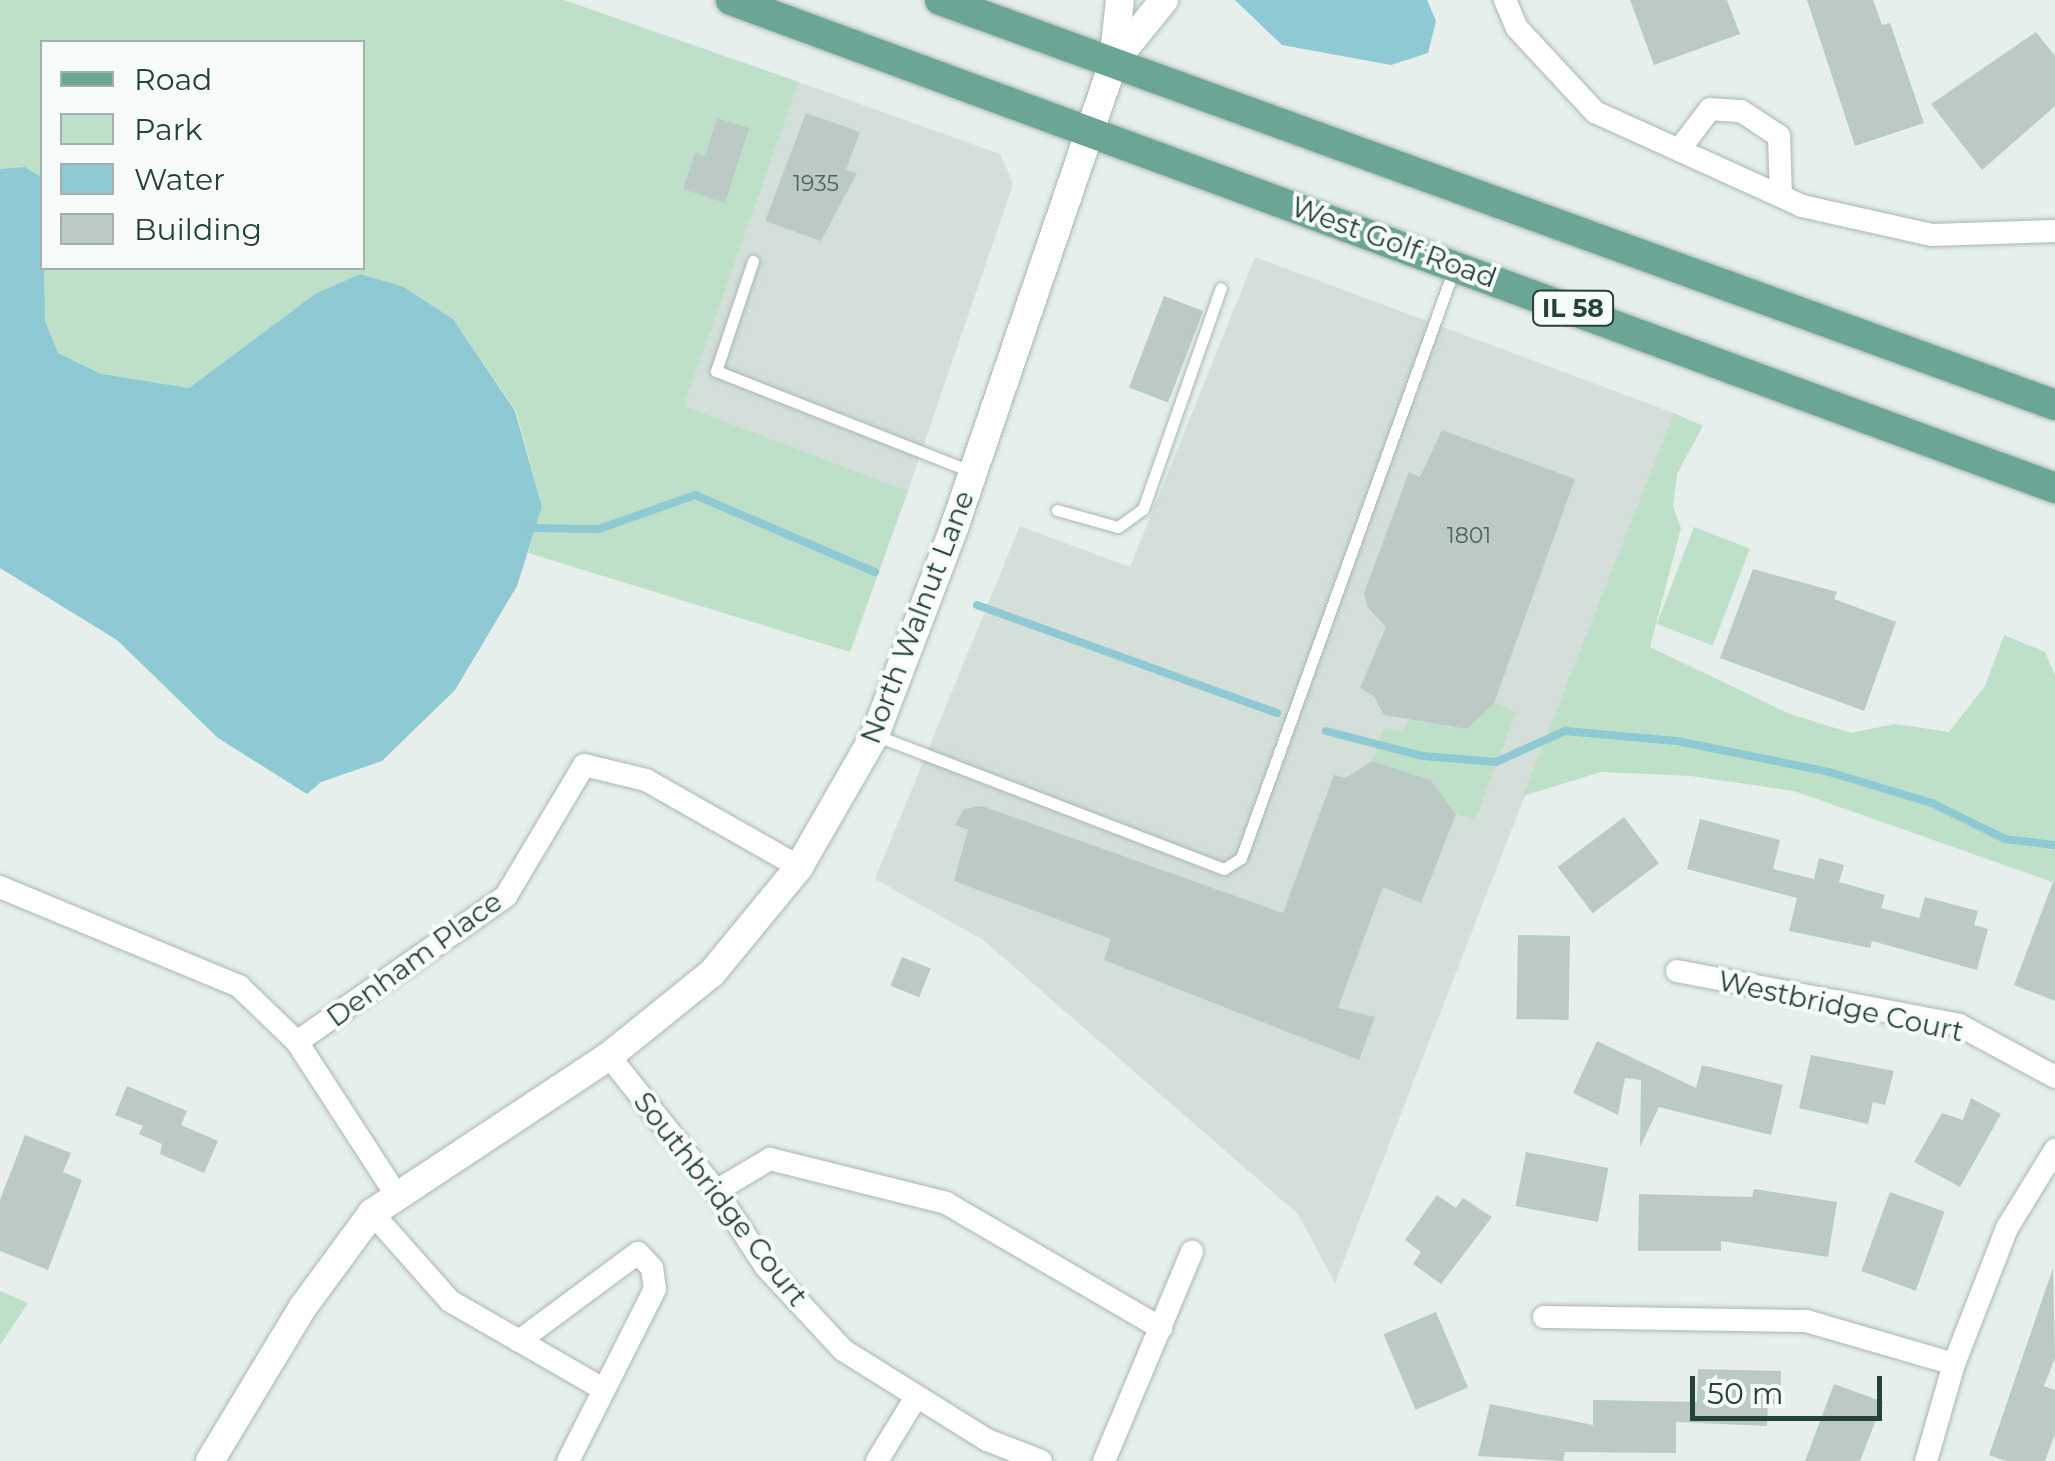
<!DOCTYPE html>
<html>
<head>
<meta charset="utf-8">
<style>
  body { margin:0 }
  #map { position:relative; width:2055px; height:1461px; overflow:hidden; background:#e6efeb; font-family:Montserrat,sans-serif }
  div>[style] { position:absolute }
  .built>* { inset:0; background:#d4dfda }
  .green>* { inset:0; background:#bfe0c8; transform-origin:0 0 }
  .water>* { inset:0; background:#8ec9d4 }
  .stream>* { height:8px; margin:-4px; padding:0 4px; transform-origin:4px; border-radius:4px; background:#8ec9d4 }
  .building>* { inset:0; background:#bbcac4; transform-origin:0 0 }
  .roads { filter:drop-shadow(0 0 2px #a8b8b2) drop-shadow(0 0 2px #a8b8b2) }
  .service>* { height:11px; margin:-5.5px; padding:0 5.5px; transform-origin:5.5px; border-radius:5.5px; background:#fff }
  .minor>* { height:22px; margin:-11px; padding:0 11px; transform-origin:11px; border-radius:11px; background:#fff }
  .tertiary>* { height:28px; margin:-14px; padding:0 14px; transform-origin:14px; border-radius:14px; background:#fff }
  .primary>* { height:30px; margin:-15px; padding:0 15px; transform-origin:15px; border-radius:15px; background:#6aa596 }
  span { translate:-50% -50%; white-space:nowrap; text-align:center; line-height:1.15; -webkit-text-stroke:8px #f7fbf9; paint-order:stroke }
  .number-label { font-size:22px; color:#4a645c }
  .number-label span { -webkit-text-stroke-width:0 }
  .shield-label span { padding:2px 8px; background:#f7fbf9; border:2px solid; border-radius:8px; -webkit-text-stroke-width:0 }
  .shield-label { font-size:25px; color:#24423a; font-weight:700 }
  .street-label { font-size:28px; color:#24423a }
  .legend { position:absolute; left:40px; top:40px; width:325px; height:230px; box-sizing:border-box; background:#f7fbf9; border:2px solid #a3b1ad; margin:0; padding:12px 18px; list-style:none; font-size:30px; color:#24423a }
  .legend li { display:flex; align-items:center; gap:20px; height:50px }
  .legend b { width:50px; border:2px solid #a3b1ad }
  .scale { position:absolute; left:1690px; top:1376px; width:192px; height:45px; box-sizing:border-box; border:5px solid #24423a; border-top:0; padding-left:12px; font-size:30px; line-height:35px; white-space:nowrap; color:#24423a; -webkit-text-stroke:8px #f7fbf9; paint-order:stroke }
</style>
</head>
<body>
<div id="map">
  <div class="built">
    <div style="clip-path:polygon(799px 82px,1000px 154px,1013px 184px,908px 491px,684px 406px)"></div>
    <div style="clip-path:polygon(1255px 257px,1674px 413px,1335px 1283px,1298px 1214px,983px 940px,875px 879px,1020px 526px,1130px 567px)"></div>
  </div>
  <div class="green">
    <div style="clip-path:polygon(0 0,564px 0,799px 82px,684px 406px,908px 491px,850px 652px,528px 553px,542px 507px,516px 411px,453px 319px,402px 286px,361px 274px,315px 294px,189px 388px,102px 375px,58px 353px,44px 321px,43px 268px,362px 268px,362px 42px,42px 42px,42px 178px,0 170px)"></div>
    <div style="clip-path:polygon(1674px 413px,1703px 426px,1677px 474px,1673px 507px,1681px 528px,1650px 647px,1790px 714px,1851px 733px,1895px 724px,1949px 732px,1985px 686px,2004px 635px,2045px 652px,2055px 675px,2055px 883px,1794px 791px,1691px 776px,1601px 772px,1523px 796px)"></div>
    <div style="left:1694px;top:527px;width:60px;height:104px;rotate:21deg"></div>
    <div style="clip-path:polygon(1494px 703px,1516px 712px,1475px 820px,1456px 813px,1431px 780px,1372px 761px,1384px 728px,1402px 731px,1410px 720px,1467px 729px)"></div>
    <div style="clip-path:polygon(0 1291px,28px 1303px,0 1345px)"></div>
  </div>
  <div class="water">
    <div style="clip-path:polygon(1235px 0,1427px 0,1436px 21px,1428px 53px,1391px 65px,1282px 45px)"></div>
    <div style="clip-path:polygon(25px 167px,42px 178px,45px 321px,58px 353px,101px 374px,189px 388px,315px 294px,360px 274px,402px 286px,453px 319px,515px 411px,542px 507px,517px 586px,455px 690px,382px 761px,321px 782px,307px 794px,218px 738px,117px 640px,0 568px,0 169px)"></div>
  </div>
  <div class="stream">
    <div style="left:526px;top:528px;width:73px;rotate:0.8deg"></div>
    <div style="left:599px;top:529px;width:102px;rotate:-19.5deg"></div>
    <div style="left:695px;top:495px;width:196px;rotate:23.2deg"></div>
    <div style="left:977px;top:605px;width:319px;rotate:19.8deg"></div>
    <div style="left:1326px;top:731px;width:100px;rotate:14.5deg"></div>
    <div style="left:1423px;top:756px;width:73px;rotate:4.7deg"></div>
    <div style="left:1496px;top:762px;width:76px;rotate:-24.2deg"></div>
    <div style="left:1565px;top:731px;width:112px;rotate:5.1deg"></div>
    <div style="left:1677px;top:741px;width:155px;rotate:11.5deg"></div>
    <div style="left:1829px;top:772px;width:108px;rotate:16.8deg"></div>
    <div style="left:1932px;top:803px;width:81px;rotate:26.3deg"></div>
    <div style="left:2005px;top:839px;width:50px;rotate:6.8deg"></div>
  </div>
  <div class="building">
    <div style="clip-path:polygon(1630px 0,1727px 0,1740px 34px,1654px 65px)"></div>
    <div style="clip-path:polygon(1807px 0,1873px 0,1882px 25px,1890px 23px,1924px 123px,1855px 146px)"></div>
    <div style="clip-path:polygon(2036px 32px,2055px 56px,2055px 106px,1982px 170px,1931px 104px)"></div>
    <div style="clip-path:polygon(806px 113px,860px 132px,846px 170px,857px 173px,821px 241px,765px 221px)"></div>
    <div style="clip-path:polygon(717px 118px,749px 128px,725px 203px,683px 189px,695px 153px,705px 156px)"></div>
    <div style="left:1164px;top:296px;width:42px;height:98px;rotate:21deg"></div>
    <div style="clip-path:polygon(1442px 430px,1575px 479px,1494px 703px,1467px 729px,1384px 715px,1374px 696px,1360px 688px,1386px 627px,1368px 608px,1364px 593px,1409px 472px,1420px 477px)"></div>
    <div style="clip-path:polygon(1753px 569px,1837px 592px,1834px 599px,1896px 622px,1864px 711px,1720px 658px)"></div>
    <div style="clip-path:polygon(1372px 761px,1431px 780px,1456px 814px,1421px 903px,1383px 887px,1338px 1008px,1375px 1017px,1359px 1060px,1104px 960px,1111px 939px,954px 881px,968px 830px,955px 825px,964px 809px,982px 806px,1283px 913px,1334px 775px,1345px 778px)"></div>
    <div style="left:1624px;top:817px;width:58px;height:83px;rotate:53deg"></div>
    <div style="clip-path:polygon(1700px 819px,1780px 840px,1773px 869px,1814px 879px,1819px 858px,1844px 865px,1839px 882px,1885px 895px,1881px 908px,1919px 918px,1925px 897px,1978px 911px,1974px 925px,1988px 929px,1977px 970px,1872px 941px,1870px 948px,1789px 931px,1797px 898px,1687px 869px)"></div>
    <div style="clip-path:polygon(2053px 882px,2055px 882px,2055px 1001px,2014px 985px)"></div>
    <div style="left:1518px;top:935px;width:52px;height:84px;rotate:1deg"></div>
    <div style="left:902px;top:957px;width:31px;height:31px;rotate:22deg"></div>
    <div style="clip-path:polygon(1597px 1041px,1696px 1088px,1702px 1065px,1783px 1085px,1771px 1135px,1659px 1107px,1640px 1147px,1641px 1080px,1625px 1078px,1618px 1115px,1573px 1093px)"></div>
    <div style="clip-path:polygon(1811px 1055px,1894px 1071px,1885px 1105px,1873px 1102px,1868px 1124px,1799px 1108px)"></div>
    <div style="clip-path:polygon(127px 1086px,187px 1111px,181px 1125px,218px 1141px,204px 1173px,160px 1154px,162px 1144px,139px 1134px,143px 1126px,115px 1115px)"></div>
    <div style="clip-path:polygon(1971px 1098px,2001px 1114px,1960px 1187px,1914px 1162px,1942px 1113px,1963px 1120px)"></div>
    <div style="clip-path:polygon(25px 1135px,71px 1153px,63px 1172px,82px 1180px,48px 1270px,0 1251px,0 1200px)"></div>
    <div style="left:1526px;top:1152px;width:84px;height:55px;rotate:11deg"></div>
    <div style="clip-path:polygon(1754px 1189px,1837px 1202px,1828px 1257px,1721px 1241px,1721px 1251px,1638px 1251px,1639px 1194px,1752px 1197px)"></div>
    <div style="left:1890px;top:1192px;width:58px;height:84px;rotate:20deg"></div>
    <div style="clip-path:polygon(1437px 1195px,1456px 1208px,1463px 1198px,1492px 1217px,1441px 1284px,1413px 1264px,1421px 1252px,1405px 1240px)"></div>
    <div style="clip-path:polygon(2053px 1268px,2055px 1358px,2044px 1386px,2055px 1390px,2055px 1434px,2045px 1461px,2006px 1461px,1989px 1455px)"></div>
    <div style="left:1436px;top:1312px;width:82px;height:57px;rotate:67deg"></div>
    <div style="clip-path:polygon(1698px 1369px,1781px 1371px,1780px 1405px,1768px 1404px,1767px 1426px,1676px 1422px,1676px 1453px,1565px 1452px,1563px 1461px,1478px 1456px,1490px 1404px,1593px 1425px,1593px 1400px,1697px 1402px)"></div>
    <div style="clip-path:polygon(1834px 1384px,1883px 1402px,1860px 1461px,1805px 1461px)"></div>
  </div>
  <div class="roads">
    <div class="service">
      <div style="left:753px;top:261px;width:116px;rotate:108.6deg"></div>
      <div style="left:716px;top:371px;width:276px;rotate:21.5deg"></div>
      <div style="left:1057px;top:510px;width:63px;rotate:15.6deg"></div>
      <div style="left:1118px;top:527px;width:31px;rotate:-36deg"></div>
      <div style="left:1143px;top:509px;width:234px;rotate:-70.6deg"></div>
      <div style="left:875px;top:735px;width:374px;rotate:21deg"></div>
      <div style="left:1224px;top:869px;width:20px;rotate:-33deg"></div>
      <div style="left:1241px;top:858px;width:626px;rotate:-70.12deg"></div>
    </div>
    <div class="minor">
      <div style="left:1505px;top:0;width:30px;rotate:67deg"></div>
      <div style="left:1517px;top:28px;width:115px;rotate:47.1deg"></div>
      <div style="left:1595px;top:112px;width:227px;rotate:24.4deg"></div>
      <div style="left:1802px;top:206px;width:133px;rotate:12.6deg"></div>
      <div style="left:1932px;top:235px;width:123px;rotate:-1.9deg"></div>
      <div style="left:1679px;top:150px;width:51px;rotate:-52.9deg"></div>
      <div style="left:1710px;top:109px;width:31px;rotate:4deg"></div>
      <div style="left:1741px;top:111px;width:45px;rotate:33.3deg"></div>
      <div style="left:1779px;top:136px;width:60px;rotate:88.1deg"></div>
      <div style="left:0;top:887px;width:259px;rotate:22.5deg"></div>
      <div style="left:239px;top:986px;width:81px;rotate:44deg"></div>
      <div style="left:297px;top:1042px;width:184px;rotate:57deg"></div>
      <div style="left:1677px;top:971px;width:287px;rotate:10.8deg"></div>
      <div style="left:1959px;top:1025px;width:109px;rotate:28.4deg"></div>
      <div style="left:297px;top:1042px;width:255px;rotate:-34.9deg"></div>
      <div style="left:506px;top:896px;width:152px;rotate:-59.2deg"></div>
      <div style="left:584px;top:765px;width:64px;rotate:13.6deg"></div>
      <div style="left:646px;top:780px;width:176px;rotate:29.6deg"></div>
      <div style="left:609px;top:1056px;width:172px;rotate:51.6deg"></div>
      <div style="left:716px;top:1191px;width:91px;rotate:56.7deg"></div>
      <div style="left:766px;top:1267px;width:113px;rotate:47.1deg"></div>
      <div style="left:843px;top:1350px;width:170px;rotate:32deg"></div>
      <div style="left:987px;top:1440px;width:58px;rotate:21.3deg"></div>
      <div style="left:716px;top:1191px;width:63px;rotate:-30.7deg"></div>
      <div style="left:770px;top:1159px;width:181px;rotate:14deg"></div>
      <div style="left:946px;top:1203px;width:249px;rotate:30.2deg"></div>
      <div style="left:372px;top:1213px;width:118px;rotate:48.4deg"></div>
      <div style="left:450px;top:1301px;width:174px;rotate:29.9deg"></div>
      <div style="left:1544px;top:1317px;width:262px;rotate:0.9deg"></div>
      <div style="left:1806px;top:1321px;width:154px;rotate:16.2deg"></div>
      <div style="left:519px;top:1341px;width:148px;rotate:-36.5deg"></div>
      <div style="left:638px;top:1253px;width:21px;rotate:47deg"></div>
      <div style="left:652px;top:1268px;width:21px;rotate:82deg"></div>
      <div style="left:655px;top:1289px;width:193px;rotate:116.8deg"></div>
      <div style="left:877px;top:1461px;width:75px;rotate:-58.6deg"></div>
      <div style="left:1104px;top:1461px;width:227px;rotate:-67.2deg"></div>
      <div style="left:1926px;top:1461px;width:101px;rotate:-73.9deg"></div>
      <div style="left:1954px;top:1364px;width:146px;rotate:-68.7deg"></div>
      <div style="left:2007px;top:1228px;width:92px;rotate:-58.4deg"></div>
    </div>
    <div class="tertiary">
      <div style="left:1113px;top:63px;width:81px;rotate:-51deg"></div>
      <div style="left:210px;top:1461px;width:180px;rotate:-58.9deg"></div>
      <div style="left:303px;top:1307px;width:117px;rotate:-53.7deg"></div>
      <div style="left:372px;top:1213px;width:284px;rotate:-33.5deg"></div>
      <div style="left:609px;top:1056px;width:132px;rotate:-38.9deg"></div>
      <div style="left:712px;top:973px;width:137px;rotate:-50.6deg"></div>
      <div style="left:799px;top:867px;width:152px;rotate:-60.1deg"></div>
      <div style="left:875px;top:735px;width:225px;rotate:-69.1deg"></div>
      <div style="left:955px;top:525px;width:488px;rotate:-71.1deg"></div>
      <div style="left:1113px;top:63px;width:63px;rotate:-83.7deg"></div>
    </div>
    <div class="primary">
      <div style="left:731px;top:0;width:1411px;rotate:20.23deg"></div>
      <div style="left:940px;top:0;width:1186px;rotate:19.96deg"></div>
    </div>
  </div>
  <div class="number-label">
    <span style="left:816px;top:184px">1935</span>
    <span style="left:1469px;top:536px">1801</span>
  </div>
  <div class="shield-label">
    <span style="left:1573px;top:308px">IL 58</span>
  </div>
  <div class="street-label">
    <span style="left:1394px;top:242px;rotate:20deg">West Golf Road</span>
    <span style="left:917px;top:617px;rotate:-69deg">North Walnut Lane</span>
    <span style="left:414px;top:959px;rotate:-36deg">Denham Place</span>
    <span style="left:1841px;top:1006px;rotate:12deg">Westbridge Court</span>
    <span style="left:721px;top:1199px;rotate:52deg">Southbridge Court</span>
  </div>
  <ul class="legend">
  <li><b style="height:12px;background:#6aa596"></b>Road</li>
  <li><b style="height:28px;background:#bfe0c8"></b>Park</li>
  <li><b style="height:28px;background:#8ec9d4"></b>Water</li>
  <li><b style="height:28px;background:#bbcac4"></b>Building</li>
  </ul>
  <div class="scale">50 m</div>
</div>
</body>
</html>
